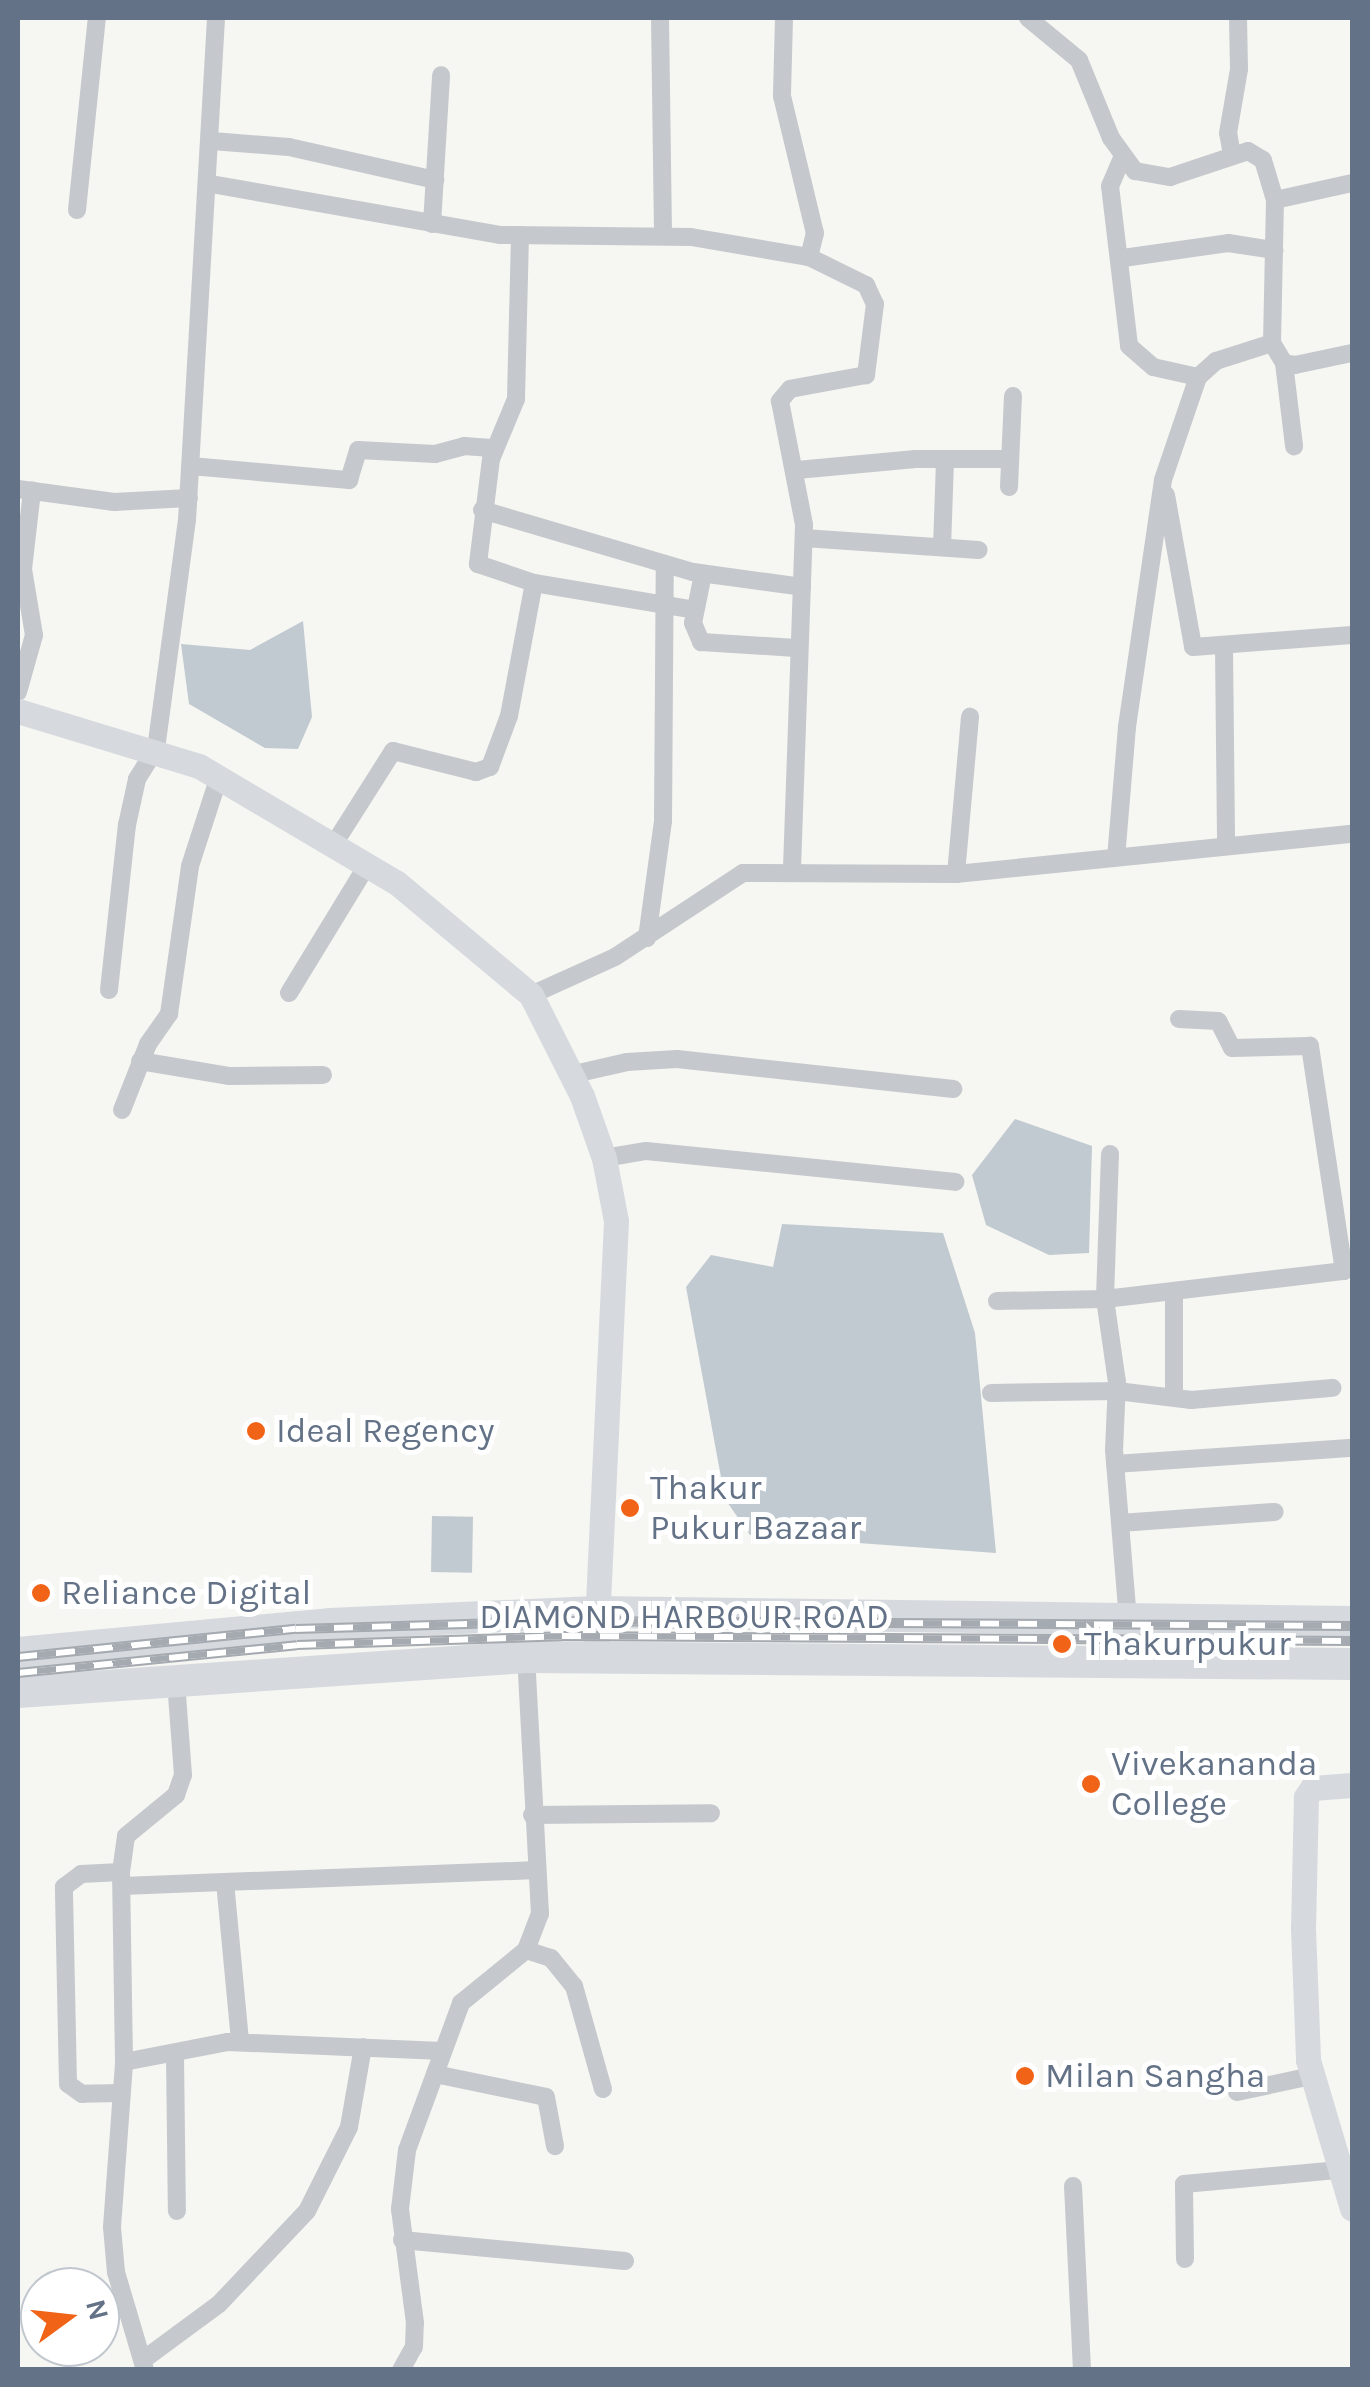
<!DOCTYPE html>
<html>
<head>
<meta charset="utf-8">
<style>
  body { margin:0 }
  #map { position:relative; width:1370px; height:2387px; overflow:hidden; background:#f6f6f2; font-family:Karla,sans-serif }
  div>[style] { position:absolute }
  .water>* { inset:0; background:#c1cad0; transform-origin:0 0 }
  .street>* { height:18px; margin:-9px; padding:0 9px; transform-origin:9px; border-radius:9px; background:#c5c8cc }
  .secondary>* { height:25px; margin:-12.5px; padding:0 12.5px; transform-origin:12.5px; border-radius:12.5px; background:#d6dadf }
  .highway>* { height:32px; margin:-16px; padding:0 16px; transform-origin:16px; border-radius:16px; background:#d6dadf }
  .rail>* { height:10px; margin-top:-5px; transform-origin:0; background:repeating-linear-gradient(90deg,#fff 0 19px,#a5aab1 0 38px); box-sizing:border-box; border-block:2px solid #a5aab1 }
  .dots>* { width:28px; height:28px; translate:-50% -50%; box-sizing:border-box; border:5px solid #fff; border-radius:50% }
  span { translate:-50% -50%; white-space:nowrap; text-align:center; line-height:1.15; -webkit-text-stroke:10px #fff; paint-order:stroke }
  .poi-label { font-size:35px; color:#637286 }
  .left { translate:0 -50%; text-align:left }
  .street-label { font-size:35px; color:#637286 }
  .frame { position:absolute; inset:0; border:20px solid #637286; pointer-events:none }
  .north { position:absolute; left:20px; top:2267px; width:100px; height:100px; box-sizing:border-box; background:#fff; border:2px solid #c1c7cf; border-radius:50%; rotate:75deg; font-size:28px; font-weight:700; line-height:40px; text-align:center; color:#637286 }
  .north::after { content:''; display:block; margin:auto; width:35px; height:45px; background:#f16418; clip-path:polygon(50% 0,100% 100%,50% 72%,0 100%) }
</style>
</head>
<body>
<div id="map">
  <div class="water">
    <div style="clip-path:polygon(303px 621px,312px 717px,298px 749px,265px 748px,189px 704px,181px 644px,250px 650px)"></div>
    <div style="clip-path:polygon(1015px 1119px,1092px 1146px,1089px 1253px,1049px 1255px,986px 1225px,972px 1175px)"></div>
    <div style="clip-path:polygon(782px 1224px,943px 1233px,975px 1333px,996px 1553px,750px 1535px,725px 1499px,686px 1287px,711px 1255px,773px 1267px)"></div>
    <div style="left:432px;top:1516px;width:41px;height:56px;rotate:1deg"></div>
  </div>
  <div class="street">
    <div style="left:660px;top:18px;width:218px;rotate:89.2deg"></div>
    <div style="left:784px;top:18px;width:78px;rotate:91.5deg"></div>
    <div style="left:782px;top:96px;width:141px;rotate:76.5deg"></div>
    <div style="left:815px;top:233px;width:25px;rotate:104deg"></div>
    <div style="left:1028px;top:18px;width:66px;rotate:39.5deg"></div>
    <div style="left:1079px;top:60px;width:84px;rotate:67.7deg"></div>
    <div style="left:1111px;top:138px;width:41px;rotate:54deg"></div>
    <div style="left:1135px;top:171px;width:36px;rotate:10deg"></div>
    <div style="left:1170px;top:177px;width:82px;rotate:-18.4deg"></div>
    <div style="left:1248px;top:151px;width:17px;rotate:31deg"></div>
    <div style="left:1263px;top:160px;width:42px;rotate:73.3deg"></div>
    <div style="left:1275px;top:200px;width:143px;rotate:91.2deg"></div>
    <div style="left:1272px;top:343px;width:59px;rotate:162.2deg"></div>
    <div style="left:1216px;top:361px;width:24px;rotate:138deg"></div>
    <div style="left:1198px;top:377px;width:109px;rotate:108.8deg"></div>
    <div style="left:1163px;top:480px;width:250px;rotate:98.3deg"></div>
    <div style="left:1127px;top:727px;width:130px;rotate:94.8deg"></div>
    <div style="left:212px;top:141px;width:77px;rotate:4.5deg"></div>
    <div style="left:289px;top:147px;width:150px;rotate:12.7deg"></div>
    <div style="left:1232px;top:155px;width:22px;rotate:-100deg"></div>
    <div style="left:1228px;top:133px;width:65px;rotate:-80.2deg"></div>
    <div style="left:1239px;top:69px;width:51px;rotate:-91.1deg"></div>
    <div style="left:1122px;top:158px;width:30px;rotate:113deg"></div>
    <div style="left:1110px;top:186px;width:161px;rotate:83.2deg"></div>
    <div style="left:1129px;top:346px;width:32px;rotate:41deg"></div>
    <div style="left:1153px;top:367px;width:46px;rotate:12.5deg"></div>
    <div style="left:211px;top:184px;width:293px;rotate:10deg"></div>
    <div style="left:500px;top:235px;width:191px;rotate:0.6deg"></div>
    <div style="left:691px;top:237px;width:120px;rotate:9.6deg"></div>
    <div style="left:809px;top:257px;width:64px;rotate:26.2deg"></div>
    <div style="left:866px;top:285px;width:21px;rotate:65deg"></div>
    <div style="left:875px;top:304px;width:72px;rotate:97.2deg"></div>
    <div style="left:866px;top:375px;width:77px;rotate:169.6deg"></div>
    <div style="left:790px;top:389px;width:16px;rotate:130deg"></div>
    <div style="left:780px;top:401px;width:126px;rotate:79deg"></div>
    <div style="left:804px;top:525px;width:346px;rotate:92deg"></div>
    <div style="left:1275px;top:200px;width:79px;rotate:-12.4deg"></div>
    <div style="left:77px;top:210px;width:193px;rotate:-84.1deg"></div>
    <div style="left:432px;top:224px;width:149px;rotate:-86.5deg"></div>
    <div style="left:520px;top:235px;width:164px;rotate:91.4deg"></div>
    <div style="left:516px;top:399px;width:65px;rotate:112.6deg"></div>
    <div style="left:491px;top:459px;width:106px;rotate:97.1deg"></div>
    <div style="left:478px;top:564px;width:59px;rotate:18.7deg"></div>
    <div style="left:534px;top:583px;width:163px;rotate:9.5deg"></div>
    <div style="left:1123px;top:258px;width:106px;rotate:-8.1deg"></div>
    <div style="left:1228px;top:243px;width:47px;rotate:8.7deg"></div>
    <div style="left:1272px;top:343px;width:23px;rotate:59deg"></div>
    <div style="left:1284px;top:363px;width:11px;rotate:10deg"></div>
    <div style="left:1295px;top:365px;width:58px;rotate:-11.9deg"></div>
    <div style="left:1284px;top:363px;width:84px;rotate:83.1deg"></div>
    <div style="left:191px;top:466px;width:159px;rotate:5.1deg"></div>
    <div style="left:349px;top:480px;width:31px;rotate:-73deg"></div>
    <div style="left:358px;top:450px;width:77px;rotate:3deg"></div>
    <div style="left:435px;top:454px;width:30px;rotate:-15deg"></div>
    <div style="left:464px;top:446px;width:31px;rotate:4deg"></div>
    <div style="left:797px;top:470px;width:119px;rotate:-5.3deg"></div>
    <div style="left:915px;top:459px;width:94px"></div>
    <div style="left:1009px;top:487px;width:91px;rotate:-87.5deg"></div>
    <div style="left:18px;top:489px;width:97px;rotate:7.7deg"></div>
    <div style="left:114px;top:502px;width:75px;rotate:-3.1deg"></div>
    <div style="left:1166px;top:495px;width:154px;rotate:79.9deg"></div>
    <div style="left:1193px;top:647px;width:159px;rotate:-4.3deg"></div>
    <div style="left:482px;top:510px;width:220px;rotate:16.4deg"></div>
    <div style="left:693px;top:572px;width:110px;rotate:7.8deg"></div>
    <div style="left:804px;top:538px;width:175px;rotate:3.9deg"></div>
    <div style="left:942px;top:547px;width:88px;rotate:-88deg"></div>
    <div style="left:703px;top:574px;width:50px;rotate:101.5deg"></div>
    <div style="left:693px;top:623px;width:21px;rotate:67deg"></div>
    <div style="left:701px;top:642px;width:95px;rotate:3.6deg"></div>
    <div style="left:1224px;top:647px;width:199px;rotate:89.4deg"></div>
    <div style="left:18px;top:692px;width:59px;rotate:-74.3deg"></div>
    <div style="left:34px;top:635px;width:67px;rotate:-99.5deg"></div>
    <div style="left:23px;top:569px;width:79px;rotate:-83.4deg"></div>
    <div style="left:334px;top:844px;width:110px;rotate:-57.6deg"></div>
    <div style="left:393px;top:751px;width:86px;rotate:14.2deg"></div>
    <div style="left:476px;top:772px;width:15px;rotate:-20deg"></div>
    <div style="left:490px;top:767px;width:54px;rotate:-69.6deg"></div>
    <div style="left:509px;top:716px;width:135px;rotate:-79.4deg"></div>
    <div style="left:956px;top:874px;width:158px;rotate:-84.9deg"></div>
    <div style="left:647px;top:938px;width:118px;rotate:-82.2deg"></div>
    <div style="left:663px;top:821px;width:257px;rotate:-89.6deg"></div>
    <div style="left:109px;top:990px;width:166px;rotate:-83.8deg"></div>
    <div style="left:127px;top:825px;width:47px;rotate:-77.7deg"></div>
    <div style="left:137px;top:779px;width:36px;rotate:-58deg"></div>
    <div style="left:156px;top:749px;width:231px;rotate:-82.3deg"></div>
    <div style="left:187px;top:520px;width:503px;rotate:-86.69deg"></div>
    <div style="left:289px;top:993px;width:150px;rotate:-58.6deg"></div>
    <div style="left:531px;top:995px;width:92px;rotate:-24.3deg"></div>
    <div style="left:615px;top:957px;width:153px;rotate:-33.3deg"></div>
    <div style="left:743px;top:873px;width:213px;rotate:0.3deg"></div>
    <div style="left:956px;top:874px;width:398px;rotate:-5.8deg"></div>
    <div style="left:140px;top:1061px;width:91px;rotate:9.5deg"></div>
    <div style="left:230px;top:1076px;width:93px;rotate:-0.6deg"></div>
    <div style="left:570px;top:1075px;width:58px;rotate:-12.8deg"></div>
    <div style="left:627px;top:1062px;width:50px;rotate:-3.4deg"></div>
    <div style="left:677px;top:1059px;width:278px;rotate:6.2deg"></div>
    <div style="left:122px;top:1110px;width:71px;rotate:-68.5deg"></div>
    <div style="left:148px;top:1044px;width:37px;rotate:-55deg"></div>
    <div style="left:169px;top:1014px;width:149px;rotate:-81.9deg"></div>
    <div style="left:190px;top:866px;width:90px;rotate:-72deg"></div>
    <div style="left:1110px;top:1154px;width:145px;rotate:92deg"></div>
    <div style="left:1105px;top:1299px;width:84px;rotate:81.8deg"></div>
    <div style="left:1117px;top:1382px;width:68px;rotate:92.5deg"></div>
    <div style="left:1114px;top:1450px;width:170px;rotate:85.3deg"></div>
    <div style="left:604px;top:1158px;width:43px;rotate:-9.5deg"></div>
    <div style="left:646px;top:1151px;width:311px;rotate:5.7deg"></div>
    <div style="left:1174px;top:1293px;width:101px;rotate:90deg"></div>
    <div style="left:997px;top:1301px;width:108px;rotate:-1.1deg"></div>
    <div style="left:1105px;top:1299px;width:241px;rotate:-6.7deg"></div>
    <div style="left:1344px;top:1271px;width:228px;rotate:-98.6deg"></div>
    <div style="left:1310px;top:1046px;width:78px;rotate:178.5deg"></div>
    <div style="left:1232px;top:1048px;width:30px;rotate:-117deg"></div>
    <div style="left:1218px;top:1021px;width:39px;rotate:-177deg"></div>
    <div style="left:991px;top:1393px;width:126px;rotate:-0.9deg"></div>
    <div style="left:1117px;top:1391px;width:75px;rotate:6.9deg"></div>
    <div style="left:1191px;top:1400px;width:142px;rotate:-4.9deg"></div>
    <div style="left:1115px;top:1464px;width:238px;rotate:-3.9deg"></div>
    <div style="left:1120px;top:1523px;width:155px;rotate:-4.1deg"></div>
    <div style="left:532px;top:1815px;width:179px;rotate:-0.6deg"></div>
    <div style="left:225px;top:1882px;width:161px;rotate:84.6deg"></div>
    <div style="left:122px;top:1886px;width:415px;rotate:-2.2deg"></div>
    <div style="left:526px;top:1950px;width:26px;rotate:18deg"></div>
    <div style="left:551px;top:1958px;width:36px;rotate:51deg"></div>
    <div style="left:574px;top:1986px;width:107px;rotate:74.3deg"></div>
    <div style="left:175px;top:2056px;width:155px;rotate:89.3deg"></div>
    <div style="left:124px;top:2062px;width:106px;rotate:-10.9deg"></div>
    <div style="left:228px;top:2042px;width:214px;rotate:2.4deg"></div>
    <div style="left:435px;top:2074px;width:113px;rotate:11.7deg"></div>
    <div style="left:546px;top:2097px;width:50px;rotate:79.6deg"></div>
    <div style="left:1237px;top:2092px;width:76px;rotate:-12.2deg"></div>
    <div style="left:121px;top:2093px;width:39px;rotate:179deg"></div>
    <div style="left:82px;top:2094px;width:17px;rotate:-144deg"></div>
    <div style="left:68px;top:2084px;width:197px;rotate:-91.2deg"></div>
    <div style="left:64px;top:1887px;width:21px;rotate:-37deg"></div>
    <div style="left:81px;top:1874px;width:40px;rotate:-2.9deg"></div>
    <div style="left:1073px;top:2186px;width:184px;rotate:87.2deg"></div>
    <div style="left:402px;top:2240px;width:224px;rotate:5.4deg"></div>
    <div style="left:1185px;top:2259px;width:75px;rotate:-90.8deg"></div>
    <div style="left:1184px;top:2184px;width:156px;rotate:-5.2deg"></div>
    <div style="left:143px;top:2360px;width:94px;rotate:-36.4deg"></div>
    <div style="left:219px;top:2304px;width:128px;rotate:-46.6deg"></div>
    <div style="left:307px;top:2211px;width:94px;rotate:-63.4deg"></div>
    <div style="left:349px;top:2127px;width:81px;rotate:-80.1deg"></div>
    <div style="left:145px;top:2370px;width:102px;rotate:-106.5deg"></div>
    <div style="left:116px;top:2272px;width:45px;rotate:-95.1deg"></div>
    <div style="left:112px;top:2227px;width:165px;rotate:-85.8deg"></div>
    <div style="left:124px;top:2062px;width:190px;rotate:-90.9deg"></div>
    <div style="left:121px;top:1872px;width:36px;rotate:-82deg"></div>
    <div style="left:126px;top:1836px;width:65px;rotate:-39.4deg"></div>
    <div style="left:176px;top:1795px;width:21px;rotate:-71deg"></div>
    <div style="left:183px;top:1775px;width:94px;rotate:-94.3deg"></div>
    <div style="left:401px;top:2370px;width:26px;rotate:-61deg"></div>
    <div style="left:414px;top:2347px;width:24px;rotate:-88deg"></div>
    <div style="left:415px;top:2323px;width:115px;rotate:-97.5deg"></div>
    <div style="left:400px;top:2209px;width:59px;rotate:-83.2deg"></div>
    <div style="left:407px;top:2150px;width:157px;rotate:-69.8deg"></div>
    <div style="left:461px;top:2003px;width:84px;rotate:-39.2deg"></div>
    <div style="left:526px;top:1950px;width:39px;rotate:-69deg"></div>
    <div style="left:540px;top:1914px;width:257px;rotate:-93.1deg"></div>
  </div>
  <div class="secondary">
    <div style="left:18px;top:711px;width:189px;rotate:16.9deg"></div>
    <div style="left:199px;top:766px;width:230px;rotate:30.6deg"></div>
    <div style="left:397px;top:883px;width:175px;rotate:39.9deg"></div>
    <div style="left:531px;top:995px;width:113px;rotate:63.2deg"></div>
    <div style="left:582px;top:1096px;width:66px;rotate:70.5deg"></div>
    <div style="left:604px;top:1158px;width:64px;rotate:79.2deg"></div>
    <div style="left:616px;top:1221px;width:439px;rotate:92.7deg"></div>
    <div style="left:1352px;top:1785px;width:40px;rotate:175.7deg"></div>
    <div style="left:1312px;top:1788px;width:11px;rotate:124deg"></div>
    <div style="left:1306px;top:1797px;width:131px;rotate:91.3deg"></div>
    <div style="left:1303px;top:1928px;width:132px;rotate:87.8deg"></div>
    <div style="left:1308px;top:2060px;width:155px;rotate:73.5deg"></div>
  </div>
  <div class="highway">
    <div style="left:18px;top:1653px;width:313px;rotate:-5.3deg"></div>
    <div style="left:330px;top:1624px;width:265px;rotate:-2.6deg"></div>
    <div style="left:595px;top:1612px;width:757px;rotate:0.76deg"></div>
    <div style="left:18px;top:1692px;width:509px;rotate:-3.94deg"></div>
    <div style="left:526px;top:1657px;width:826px;rotate:0.49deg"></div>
  </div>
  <div class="rail">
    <div style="left:18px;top:1657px;width:279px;rotate:-5.8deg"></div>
    <div style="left:296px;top:1629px;width:266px;rotate:-1.7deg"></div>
    <div style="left:562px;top:1621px;width:790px;rotate:0.36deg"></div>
    <div style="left:18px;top:1673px;width:280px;rotate:-5.7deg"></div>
    <div style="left:297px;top:1645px;width:265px;rotate:-1.9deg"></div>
    <div style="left:562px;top:1636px;width:790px;rotate:0.36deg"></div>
  </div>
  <div class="dots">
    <div style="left:256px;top:1431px;background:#f16418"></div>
    <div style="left:630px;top:1508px;background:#f16418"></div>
    <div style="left:41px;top:1593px;background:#f16418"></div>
    <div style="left:1062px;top:1644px;background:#f16418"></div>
    <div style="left:1091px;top:1784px;background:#f16418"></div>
    <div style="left:1025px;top:2076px;background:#f16418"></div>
  </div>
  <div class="poi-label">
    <span class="left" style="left:276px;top:1431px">Ideal Regency</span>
    <span class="left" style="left:650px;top:1508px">Thakur<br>Pukur Bazaar</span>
    <span class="left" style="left:61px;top:1593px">Reliance Digital</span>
    <span class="left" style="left:1084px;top:1644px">Thakurpukur</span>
    <span class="left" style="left:1111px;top:1784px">Vivekananda<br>College</span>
    <span class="left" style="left:1045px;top:2076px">Milan Sangha</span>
  </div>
  <div class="street-label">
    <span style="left:684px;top:1617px">DIAMOND HARBOUR ROAD</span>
  </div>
  <div class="frame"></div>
  <div class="north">N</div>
</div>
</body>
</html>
